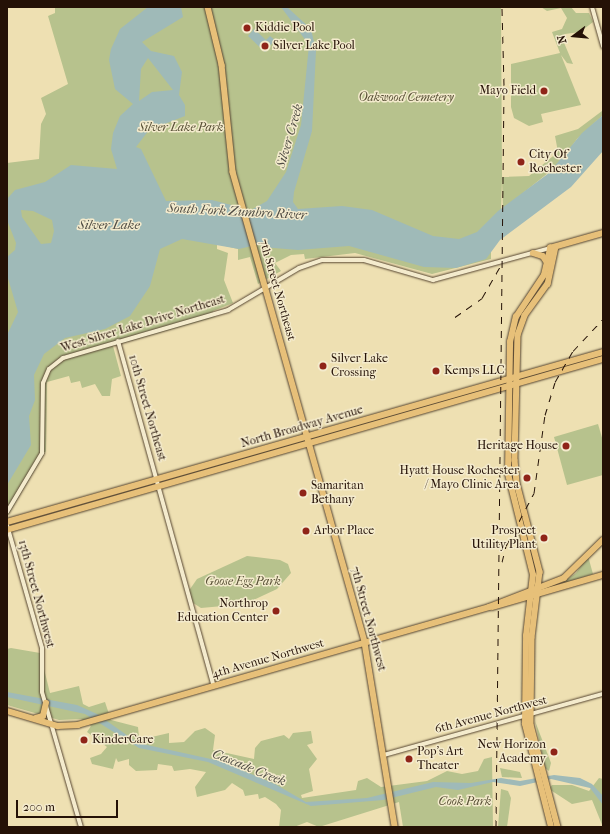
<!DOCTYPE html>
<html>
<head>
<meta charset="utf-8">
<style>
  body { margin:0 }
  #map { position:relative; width:610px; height:834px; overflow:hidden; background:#eee0b2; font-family:"IM FELL French Canon",serif }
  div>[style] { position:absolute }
  .green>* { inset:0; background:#b7c28d }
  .water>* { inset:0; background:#9fbab8 }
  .roads { filter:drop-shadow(0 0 1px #564531) drop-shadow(0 0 1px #564531) }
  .minor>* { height:4px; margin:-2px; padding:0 2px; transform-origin:2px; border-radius:2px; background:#f4ebcd }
  .major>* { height:5.5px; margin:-2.75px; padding:0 2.75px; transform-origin:2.75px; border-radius:2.75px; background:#e7c079 }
  .rail>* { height:1px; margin-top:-0.5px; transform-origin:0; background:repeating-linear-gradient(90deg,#241106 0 7px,transparent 0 14px) }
  .dots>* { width:11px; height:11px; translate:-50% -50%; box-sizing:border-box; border:2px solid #f4ebcd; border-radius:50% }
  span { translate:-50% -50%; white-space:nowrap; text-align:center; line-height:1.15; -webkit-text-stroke:3px #f4ebcd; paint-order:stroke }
  .poi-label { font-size:12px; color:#241106 }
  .left { translate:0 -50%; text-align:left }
  .right { translate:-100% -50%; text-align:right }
  .park-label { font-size:12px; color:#574f35; font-style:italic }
  .street-label { font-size:12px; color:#241106 }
  .water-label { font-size:13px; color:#4f4c44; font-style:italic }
  .frame { position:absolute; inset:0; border:8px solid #241106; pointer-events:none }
  .north { position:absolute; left:554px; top:16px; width:40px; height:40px; -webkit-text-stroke:3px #f4ebcd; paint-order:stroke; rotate:254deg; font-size:11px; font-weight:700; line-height:16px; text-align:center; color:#241106 }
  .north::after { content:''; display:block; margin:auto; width:14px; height:18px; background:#241106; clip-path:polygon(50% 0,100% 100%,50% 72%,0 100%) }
  .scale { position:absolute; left:16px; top:800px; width:102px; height:18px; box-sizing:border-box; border:2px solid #241106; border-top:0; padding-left:5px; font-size:12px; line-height:14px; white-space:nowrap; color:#241106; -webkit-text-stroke:3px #f4ebcd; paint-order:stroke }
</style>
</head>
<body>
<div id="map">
  <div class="green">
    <div style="clip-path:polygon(55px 7px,501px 7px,502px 177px,529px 176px,558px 152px,555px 136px,578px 129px,602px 111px,603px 105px,603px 115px,577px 139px,558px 165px,503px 209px,502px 179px,501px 212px,491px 219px,491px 259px,432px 274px,355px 253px,305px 259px,304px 254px,291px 255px,275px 263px,281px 271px,258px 284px,250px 257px,238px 260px,238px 249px,217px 244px,217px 249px,228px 253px,224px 280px,233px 303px,213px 311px,215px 317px,113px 346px,121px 376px,112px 379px,110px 396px,102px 396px,95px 384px,82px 388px,80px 381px,71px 383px,69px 376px,47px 382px,46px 451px,7px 517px,7px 163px,39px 159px,41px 124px,46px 114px,41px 98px,68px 84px,48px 16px,55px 13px)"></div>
    <div style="clip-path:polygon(541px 7px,571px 7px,576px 13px,589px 13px,593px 22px,580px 32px,565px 34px,562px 38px,573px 64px,567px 63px,561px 55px,581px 105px,541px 114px,543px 122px,529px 126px,514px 118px,511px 107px,511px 64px,560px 53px,552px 32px,562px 29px,567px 18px,561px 8px,547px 11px)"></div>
    <div style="clip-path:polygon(598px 424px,603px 441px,603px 475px,567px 485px,554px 437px)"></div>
    <div style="clip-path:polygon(247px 556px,280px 560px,288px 564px,291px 573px,277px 589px,245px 604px,201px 608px,190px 601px,188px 592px,197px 579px)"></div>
    <div style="clip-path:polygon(588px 556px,593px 574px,558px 586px,576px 573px)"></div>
    <div style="clip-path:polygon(11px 648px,40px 653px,50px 693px,79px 686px,83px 704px,89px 707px,105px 702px,111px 720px,138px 727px,139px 737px,143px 739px,169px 733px,169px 743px,184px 742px,195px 731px,205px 728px,215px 735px,213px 750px,254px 759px,255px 748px,261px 741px,284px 735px,289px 739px,293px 733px,311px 731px,313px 743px,307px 745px,317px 759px,309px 769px,313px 791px,301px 795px,302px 798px,356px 790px,358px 781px,367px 778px,381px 787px,427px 781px,447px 771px,462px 774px,478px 771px,484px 759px,492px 757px,493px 827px,403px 827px,399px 802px,319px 827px,307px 822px,294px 827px,279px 827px,281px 810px,276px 804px,265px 797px,259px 799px,258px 794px,245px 796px,243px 790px,232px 783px,225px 790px,197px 797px,195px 787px,206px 772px,190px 769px,174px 771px,172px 766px,158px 764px,157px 770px,136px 771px,129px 765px,129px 759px,118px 762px,116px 758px,113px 769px,92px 764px,90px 758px,101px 754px,107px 747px,87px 732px,91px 726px,81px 719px,59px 720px,7px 705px,7px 649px)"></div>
    <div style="clip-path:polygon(535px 721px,551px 763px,549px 771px,545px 768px)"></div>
    <div style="clip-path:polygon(500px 768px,520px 772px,522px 778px,502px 777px)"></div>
    <div style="clip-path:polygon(599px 778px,603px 779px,603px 827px,592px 800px,572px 804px,549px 789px,552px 785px,572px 785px,589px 791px)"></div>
    <div style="clip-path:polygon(501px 789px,508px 791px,511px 798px,507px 827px,498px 827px)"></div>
  </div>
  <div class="water">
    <div style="clip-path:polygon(evenodd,148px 7px,181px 7px,183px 17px,142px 42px,151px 51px,174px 56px,182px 72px,179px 95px,185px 105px,185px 116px,149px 130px,136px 147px,141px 149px,166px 201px,212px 200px,251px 210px,267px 201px,286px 172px,301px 125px,309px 45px,281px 7px,287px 7px,311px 29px,316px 51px,312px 131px,294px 192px,293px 202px,298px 209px,342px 206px,372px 210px,433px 236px,459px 239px,477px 232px,498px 211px,549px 173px,582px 133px,603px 115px,603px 151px,571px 187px,500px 240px,486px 259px,456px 268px,424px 267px,349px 246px,298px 250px,262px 247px,260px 244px,239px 249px,182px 239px,160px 249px,150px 286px,130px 316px,105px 329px,65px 338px,44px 354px,34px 375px,35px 400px,29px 416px,31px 445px,7px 485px,7px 335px,18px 312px,7px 275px,7px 257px,15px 250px,16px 243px,7px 220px,7px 199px,15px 190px,45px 182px,71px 165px,117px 169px,111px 149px,113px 133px,120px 116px,133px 104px,115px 89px,109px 60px,111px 49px,120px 29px,148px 7px,148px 58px,173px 90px,152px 92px,139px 101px,141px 69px,148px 58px,148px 7px,21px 210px,33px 211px,52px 220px,54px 231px,51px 243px,41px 244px,22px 217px,21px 210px)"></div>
    <div style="clip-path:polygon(254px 29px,266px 40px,270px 36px,275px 40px,265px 52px,248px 36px)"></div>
    <div style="clip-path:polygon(7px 692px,77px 705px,97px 714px,138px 743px,220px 761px,275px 784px,306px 802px,367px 798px,433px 782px,471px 783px,501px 778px,520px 781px,554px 775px,580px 778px,592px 784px,603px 796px,603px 805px,590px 788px,551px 779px,520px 786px,493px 782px,458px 790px,436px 787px,383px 800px,311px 806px,208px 762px,139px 748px,85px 714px,7px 697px)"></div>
  </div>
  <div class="roads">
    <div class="minor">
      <div style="left:592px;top:7px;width:41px;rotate:74.2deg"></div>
      <div style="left:118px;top:341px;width:358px;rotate:74.5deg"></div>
      <div style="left:7px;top:512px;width:69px;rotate:-59.3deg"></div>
      <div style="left:42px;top:453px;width:70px;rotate:-89.2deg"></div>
      <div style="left:43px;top:383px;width:15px;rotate:-67deg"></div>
      <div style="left:49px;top:369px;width:18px;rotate:-38deg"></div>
      <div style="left:63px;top:358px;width:172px;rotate:-16.2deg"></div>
      <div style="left:228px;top:310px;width:82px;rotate:-30.6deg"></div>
      <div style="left:299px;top:268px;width:24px;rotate:-19deg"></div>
      <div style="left:322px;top:260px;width:42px"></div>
      <div style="left:364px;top:260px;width:72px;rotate:16.2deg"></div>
      <div style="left:433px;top:280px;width:121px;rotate:-15.3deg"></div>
      <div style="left:7px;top:525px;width:128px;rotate:74.1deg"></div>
      <div style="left:42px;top:648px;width:44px;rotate:90deg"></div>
      <div style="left:42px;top:692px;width:141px;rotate:73.9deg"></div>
      <div style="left:384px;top:755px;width:227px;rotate:-15.6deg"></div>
    </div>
    <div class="major">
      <div style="left:208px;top:7px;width:60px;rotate:76.4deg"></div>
      <div style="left:222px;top:65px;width:108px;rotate:84.1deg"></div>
      <div style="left:233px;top:172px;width:489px;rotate:74.3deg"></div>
      <div style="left:365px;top:643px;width:186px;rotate:80.7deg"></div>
      <div style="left:556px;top:247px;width:38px;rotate:102deg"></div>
      <div style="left:548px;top:284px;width:39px;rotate:126deg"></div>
      <div style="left:525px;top:316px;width:20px;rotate:110deg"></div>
      <div style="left:518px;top:335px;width:125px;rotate:91.4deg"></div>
      <div style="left:515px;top:460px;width:23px;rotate:85deg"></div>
      <div style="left:517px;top:483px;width:92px;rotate:75.5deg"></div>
      <div style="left:540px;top:572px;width:66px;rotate:96.9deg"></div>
      <div style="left:532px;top:638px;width:87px;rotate:90.7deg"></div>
      <div style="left:531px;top:725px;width:106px;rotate:75.2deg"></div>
      <div style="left:533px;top:253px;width:10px;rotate:17deg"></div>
      <div style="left:543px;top:256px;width:7px;rotate:56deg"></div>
      <div style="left:7px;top:522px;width:620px;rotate:-15.92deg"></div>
      <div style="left:7px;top:530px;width:620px;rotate:-16.01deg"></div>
      <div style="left:492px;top:607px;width:116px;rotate:-16.1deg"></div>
      <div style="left:7px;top:711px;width:53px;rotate:16.4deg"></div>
      <div style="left:58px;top:726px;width:20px;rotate:-3deg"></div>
      <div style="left:78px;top:725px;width:428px;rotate:-16deg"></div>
      <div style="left:489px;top:607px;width:80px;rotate:-21.1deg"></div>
      <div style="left:564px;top:578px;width:54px;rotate:-44.3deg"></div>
      <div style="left:36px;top:718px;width:7px;rotate:-16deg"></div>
      <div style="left:43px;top:716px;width:13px;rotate:-77deg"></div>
      <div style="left:551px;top:827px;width:106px;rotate:-104.2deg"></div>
      <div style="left:525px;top:724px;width:88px;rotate:-89.3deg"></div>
      <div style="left:526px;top:636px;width:61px;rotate:-83.5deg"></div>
      <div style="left:533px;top:575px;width:104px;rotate:-103.9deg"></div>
      <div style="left:508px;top:474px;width:132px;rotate:-89.1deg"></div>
      <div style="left:510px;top:342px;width:26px;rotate:-77deg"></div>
      <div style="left:516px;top:317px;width:50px;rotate:-56.3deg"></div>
      <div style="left:544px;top:275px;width:28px;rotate:-77deg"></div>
      <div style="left:550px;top:248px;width:55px;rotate:-15.8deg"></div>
    </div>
  </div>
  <div class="rail">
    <div style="left:455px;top:317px;width:33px;rotate:-35deg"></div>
    <div style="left:482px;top:298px;width:36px;rotate:-60deg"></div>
    <div style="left:502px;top:562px;width:16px;rotate:-76deg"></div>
    <div style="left:506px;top:546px;width:60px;rotate:-62.2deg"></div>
    <div style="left:534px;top:493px;width:79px;rotate:-82deg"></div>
    <div style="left:545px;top:415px;width:34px;rotate:-73deg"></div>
    <div style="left:555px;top:382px;width:36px;rotate:-60deg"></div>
    <div style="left:573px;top:351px;width:44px;rotate:-46.8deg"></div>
    <div style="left:496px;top:827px;width:742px;rotate:-89.38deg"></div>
    <div style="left:504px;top:85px;width:78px;rotate:-91.5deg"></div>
  </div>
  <div class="dots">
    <div style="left:247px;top:28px;background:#8f2418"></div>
    <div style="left:265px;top:46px;background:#8f2418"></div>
    <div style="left:544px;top:91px;background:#8f2418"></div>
    <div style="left:521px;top:162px;background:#8f2418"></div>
    <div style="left:323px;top:366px;background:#8f2418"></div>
    <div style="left:436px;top:371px;background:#8f2418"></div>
    <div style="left:566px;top:446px;background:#8f2418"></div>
    <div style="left:527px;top:478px;background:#8f2418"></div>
    <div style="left:303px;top:493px;background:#8f2418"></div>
    <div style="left:306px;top:531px;background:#8f2418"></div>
    <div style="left:544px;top:538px;background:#8f2418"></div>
    <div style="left:276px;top:611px;background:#8f2418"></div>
    <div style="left:84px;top:740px;background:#8f2418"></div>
    <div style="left:554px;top:752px;background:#8f2418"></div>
    <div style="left:409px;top:759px;background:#8f2418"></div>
  </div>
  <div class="poi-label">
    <span class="left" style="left:255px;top:28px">Kiddie Pool</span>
    <span class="left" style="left:273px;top:46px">Silver Lake Pool</span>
    <span class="right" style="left:536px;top:91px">Mayo Field</span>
    <span class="left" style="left:529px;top:162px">City Of<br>Rochester</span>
    <span class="left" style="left:331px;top:366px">Silver Lake<br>Crossing</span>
    <span class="left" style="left:444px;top:371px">Kemps LLC</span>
    <span class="right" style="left:558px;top:446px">Heritage House</span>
    <span class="right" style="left:519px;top:478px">Hyatt House Rochester<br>/ Mayo Clinic Area</span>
    <span class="left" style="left:311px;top:493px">Samaritan<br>Bethany</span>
    <span class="left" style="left:314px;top:531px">Arbor Place</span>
    <span class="right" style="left:536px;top:538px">Prospect<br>Utility Plant</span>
    <span class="right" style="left:268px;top:611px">Northrop<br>Education Center</span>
    <span class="left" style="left:92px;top:740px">KinderCare</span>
    <span class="right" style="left:546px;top:752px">New Horizon<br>Academy</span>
    <span class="left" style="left:417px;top:759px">Pop's Art<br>Theater</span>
  </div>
  <div class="park-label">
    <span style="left:406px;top:98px">Oakwood Cemetery</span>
    <span style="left:181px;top:128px">Silver Lake Park</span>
    <span style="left:243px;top:582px">Goose Egg Park</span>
    <span style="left:465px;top:802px">Cook Park</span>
  </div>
  <div class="street-label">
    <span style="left:277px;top:290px;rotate:74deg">7th Street Northeast</span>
    <span style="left:143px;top:324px;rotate:-17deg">West Silver Lake Drive Northeast</span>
    <span style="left:147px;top:408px;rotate:74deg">10th Street Northeast</span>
    <span style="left:302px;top:427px;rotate:-16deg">North Broadway Avenue</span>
    <span style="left:36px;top:594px;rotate:75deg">13th Street Northwest</span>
    <span style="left:368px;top:619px;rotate:75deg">7th Street Northwest</span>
    <span style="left:268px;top:659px;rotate:-16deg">4th Avenue Northwest</span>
    <span style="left:491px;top:715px;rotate:-15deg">6th Avenue Northwest</span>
  </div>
  <div class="water-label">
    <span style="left:290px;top:136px;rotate:-74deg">Silver Creek</span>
    <span style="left:237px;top:212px;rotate:3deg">South Fork Zumbro River</span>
    <span style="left:109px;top:225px">Silver Lake</span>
    <span style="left:249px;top:768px;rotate:22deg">Cascade Creek</span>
  </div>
  <div class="frame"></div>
  <div class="north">N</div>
  <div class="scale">200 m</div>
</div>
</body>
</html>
